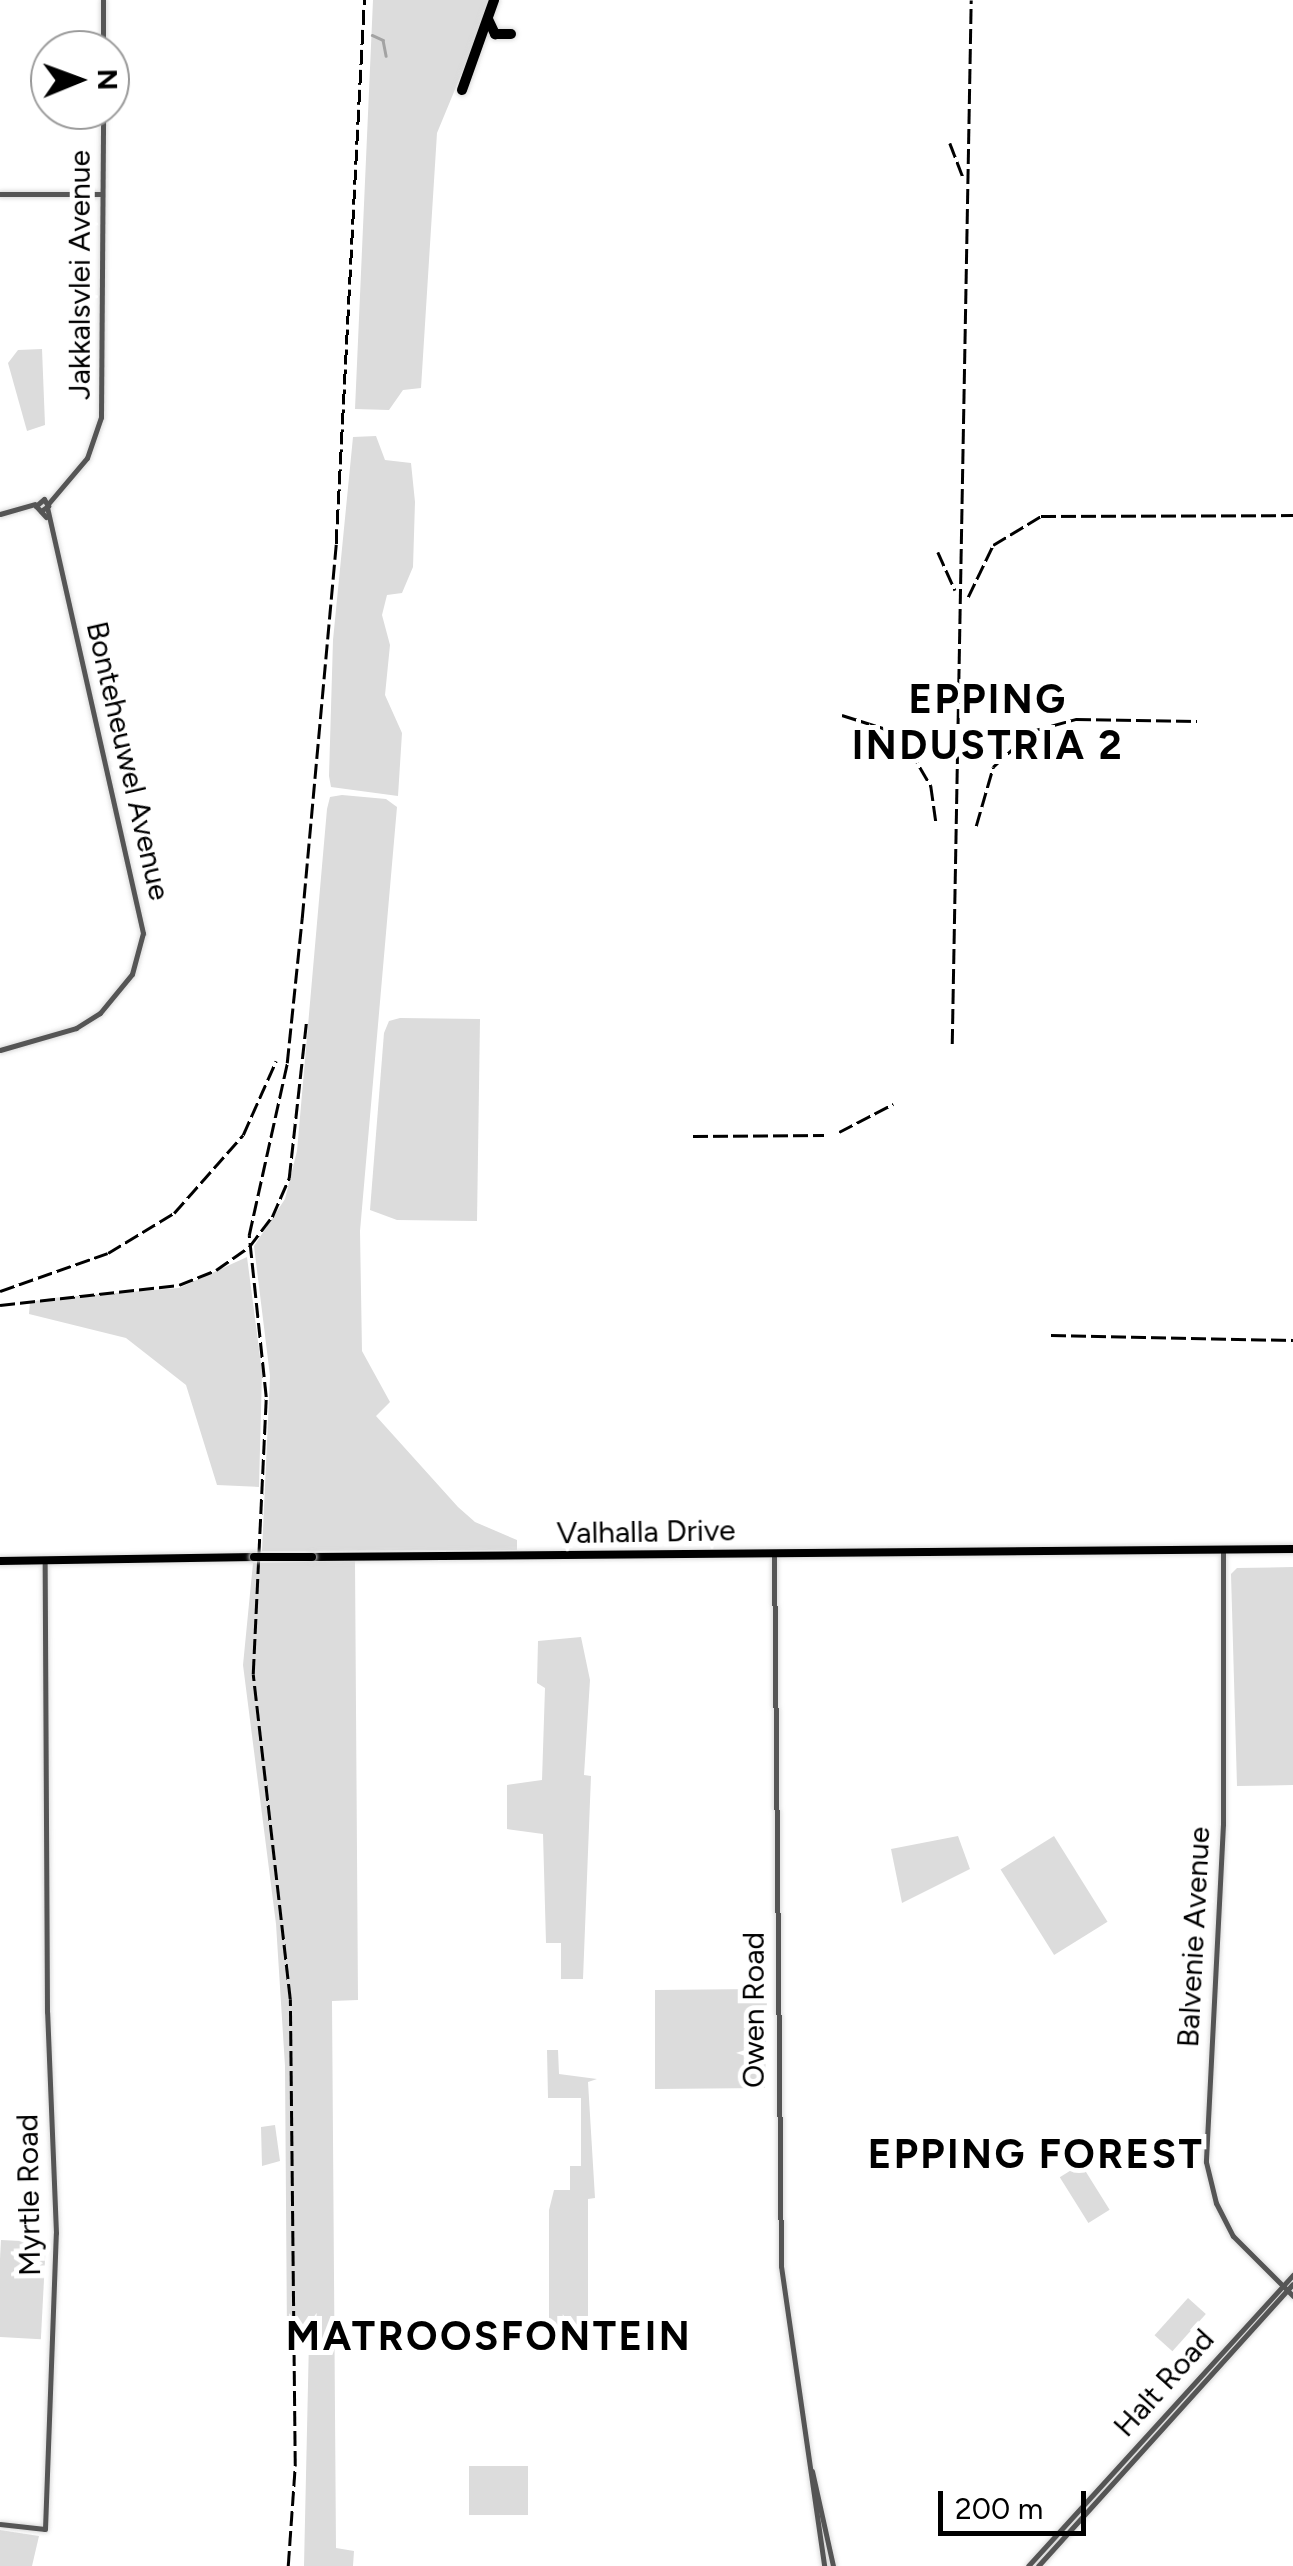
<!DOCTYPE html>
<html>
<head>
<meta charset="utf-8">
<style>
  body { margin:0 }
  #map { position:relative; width:1293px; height:2566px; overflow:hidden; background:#fff; font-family:Figtree,sans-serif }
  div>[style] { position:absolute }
  .green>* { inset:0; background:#dcdcdc; transform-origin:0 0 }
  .stream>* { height:2.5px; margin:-1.25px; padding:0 1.25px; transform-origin:1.25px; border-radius:1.25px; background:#a3a3a3 }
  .roads { filter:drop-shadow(0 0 2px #dbdbdb) drop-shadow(0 0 2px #dbdbdb) }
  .minor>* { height:5px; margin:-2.5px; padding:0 2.5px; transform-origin:2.5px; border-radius:2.5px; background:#555 }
  .major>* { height:8px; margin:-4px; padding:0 4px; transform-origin:4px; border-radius:4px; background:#000 }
  .highway>* { height:10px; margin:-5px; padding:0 5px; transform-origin:5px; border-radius:5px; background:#000 }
  .rail>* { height:2.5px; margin-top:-1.25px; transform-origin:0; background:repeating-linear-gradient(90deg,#000 0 15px,transparent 0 20px) }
  .bridges { filter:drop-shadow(0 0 2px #dbdbdb) drop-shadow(0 0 2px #dbdbdb) }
  .major-bridge>* { height:8px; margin:-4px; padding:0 4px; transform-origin:4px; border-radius:4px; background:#000 }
  span { translate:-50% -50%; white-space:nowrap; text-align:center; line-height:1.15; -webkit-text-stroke:10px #fff; paint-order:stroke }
  .street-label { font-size:30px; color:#000 }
  .district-label { font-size:40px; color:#000; font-weight:700; letter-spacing:2.5px }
  .north { position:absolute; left:30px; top:30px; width:100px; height:100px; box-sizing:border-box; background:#fff; border:2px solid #999; border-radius:50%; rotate:89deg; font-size:28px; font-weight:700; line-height:40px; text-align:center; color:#000 }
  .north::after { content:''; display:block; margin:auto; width:35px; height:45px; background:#000; clip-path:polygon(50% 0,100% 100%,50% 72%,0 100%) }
  .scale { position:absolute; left:938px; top:2491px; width:148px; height:45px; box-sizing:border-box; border:5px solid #000; border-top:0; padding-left:12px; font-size:30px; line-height:35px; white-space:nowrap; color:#000; -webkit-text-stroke:8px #fff; paint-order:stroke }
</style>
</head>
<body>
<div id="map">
  <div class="green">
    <div style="clip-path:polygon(373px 0,492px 0,437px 133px,421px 388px,403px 390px,389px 410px,355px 409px)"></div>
    <div style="clip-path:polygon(42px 349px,45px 425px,27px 431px,8px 363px,18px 350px)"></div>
    <div style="clip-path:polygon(376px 436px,385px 460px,411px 463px,415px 502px,413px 567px,402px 593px,387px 595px,382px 615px,390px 645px,385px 695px,402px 733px,398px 796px,331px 787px,329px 776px,333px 640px,353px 437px)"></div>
    <div style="clip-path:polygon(342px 795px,386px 799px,397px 807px,360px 1231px,362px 1351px,390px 1402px,376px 1416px,458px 1507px,475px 1522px,517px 1540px,517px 1550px,262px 1551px,270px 1376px,254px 1246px,285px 1199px,297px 1151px,327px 809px,330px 797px)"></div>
    <div style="clip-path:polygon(400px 1018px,480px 1019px,477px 1221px,397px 1220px,370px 1210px,384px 1033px,389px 1021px)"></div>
    <div style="clip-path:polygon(247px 1257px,262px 1372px,259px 1487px,217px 1485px,186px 1385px,126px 1338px,29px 1314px,30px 1302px,52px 1298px,179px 1288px)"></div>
    <div style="clip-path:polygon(355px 1561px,358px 2000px,332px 2001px,336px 2548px,354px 2551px,353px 2566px,304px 2566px,309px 2339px,287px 2339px,285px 2066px,276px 1924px,243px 1665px,253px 1563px)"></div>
    <div style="clip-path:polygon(1293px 1567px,1293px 1785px,1237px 1786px,1231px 1574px,1237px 1568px)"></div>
    <div style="clip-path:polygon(581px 1637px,590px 1680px,584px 1775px,591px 1776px,583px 1979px,561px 1979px,561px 1943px,546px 1943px,543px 1834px,507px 1829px,507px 1785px,542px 1780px,545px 1688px,537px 1683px,538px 1641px)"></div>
    <div style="clip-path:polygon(958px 1836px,970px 1869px,902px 1903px,891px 1849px)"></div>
    <div style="left:1054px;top:1836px;width:101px;height:63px;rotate:58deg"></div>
    <div style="clip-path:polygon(759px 1989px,767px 1996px,765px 2088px,655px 2089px,655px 1990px)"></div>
    <div style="clip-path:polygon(547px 2050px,558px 2050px,559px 2074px,597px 2079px,588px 2082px,595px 2198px,588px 2199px,588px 2333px,582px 2339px,549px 2340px,549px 2210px,554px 2190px,570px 2190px,570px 2166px,581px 2166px,581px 2098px,548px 2098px)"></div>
    <div style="clip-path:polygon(275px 2125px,280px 2161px,262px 2166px,261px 2127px)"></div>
    <div style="left:1081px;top:2164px;width:54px;height:25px;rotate:58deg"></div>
    <div style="left:1px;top:2240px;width:45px;height:97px;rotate:3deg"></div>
    <div style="left:1188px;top:2298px;width:24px;height:50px;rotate:42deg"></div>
    <div style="left:528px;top:2466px;width:49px;height:59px;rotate:90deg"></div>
    <div style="clip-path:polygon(0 2530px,39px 2536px,32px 2566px,0 2566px)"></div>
  </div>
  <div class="stream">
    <div style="left:372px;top:35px;width:12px;rotate:24deg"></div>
    <div style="left:383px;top:40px;width:16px;rotate:79deg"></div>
  </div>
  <div class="roads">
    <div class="minor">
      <div style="left:103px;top:50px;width:50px;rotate:-90deg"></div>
      <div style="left:0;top:194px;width:102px"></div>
      <div style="left:48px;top:504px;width:60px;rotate:-49.7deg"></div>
      <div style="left:87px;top:458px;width:43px;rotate:-71.1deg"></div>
      <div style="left:101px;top:417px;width:307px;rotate:-89.6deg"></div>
      <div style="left:41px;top:511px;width:9px;rotate:-36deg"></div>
      <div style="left:48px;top:506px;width:8px;rotate:-120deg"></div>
      <div style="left:44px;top:499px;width:11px;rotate:139deg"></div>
      <div style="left:36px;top:506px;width:15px;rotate:48deg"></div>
      <div style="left:0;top:514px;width:36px;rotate:-16deg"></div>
      <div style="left:0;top:1050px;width:79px;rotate:-16.1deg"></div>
      <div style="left:76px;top:1028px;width:28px;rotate:-32deg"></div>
      <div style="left:100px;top:1013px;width:50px;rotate:-50.6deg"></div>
      <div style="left:132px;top:974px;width:42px;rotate:-75deg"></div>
      <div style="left:143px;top:933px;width:436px;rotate:-102.7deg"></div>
      <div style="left:1223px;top:1550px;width:274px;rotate:90deg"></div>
      <div style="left:1223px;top:1824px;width:338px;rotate:92.9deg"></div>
      <div style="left:1206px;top:2162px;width:42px;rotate:76.3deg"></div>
      <div style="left:1216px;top:2203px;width:37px;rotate:63deg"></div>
      <div style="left:1233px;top:2236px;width:85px;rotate:45deg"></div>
      <div style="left:774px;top:1553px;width:713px;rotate:89.44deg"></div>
      <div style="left:781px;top:2266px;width:303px;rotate:81.8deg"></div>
      <div style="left:812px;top:2471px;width:97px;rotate:77.5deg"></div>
      <div style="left:0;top:2524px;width:45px;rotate:6.3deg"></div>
      <div style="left:45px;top:2529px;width:296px;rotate:-87.9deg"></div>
      <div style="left:56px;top:2233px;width:221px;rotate:-92.3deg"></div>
      <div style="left:47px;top:2012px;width:452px;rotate:-90.3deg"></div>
      <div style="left:1028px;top:2566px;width:394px;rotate:-47.7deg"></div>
      <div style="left:1038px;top:2566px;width:380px;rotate:-47.9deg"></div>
    </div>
    <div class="major">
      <div style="left:312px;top:1557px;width:981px;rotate:-0.47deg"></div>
      <div style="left:0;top:1561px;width:254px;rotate:-0.9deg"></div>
    </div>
    <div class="highway">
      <div style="left:488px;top:19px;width:17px;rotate:65deg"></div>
      <div style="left:495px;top:34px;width:16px"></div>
      <div style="left:462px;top:90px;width:96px;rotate:-70.4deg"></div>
    </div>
  </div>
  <div class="rail">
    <div style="left:950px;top:143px;width:36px;rotate:69deg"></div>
    <div style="left:938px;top:552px;width:42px;rotate:65.9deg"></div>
    <div style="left:968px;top:597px;width:58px;rotate:-64.3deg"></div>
    <div style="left:993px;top:545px;width:56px;rotate:-31.1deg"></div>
    <div style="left:1041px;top:516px;width:252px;rotate:-0.2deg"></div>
    <div style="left:842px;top:715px;width:43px;rotate:17.6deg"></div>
    <div style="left:883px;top:728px;width:35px;rotate:39deg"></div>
    <div style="left:910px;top:750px;width:42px;rotate:59.7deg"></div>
    <div style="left:931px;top:786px;width:36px;rotate:82deg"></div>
    <div style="left:976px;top:826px;width:61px;rotate:-73.9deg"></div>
    <div style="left:993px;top:767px;width:53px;rotate:-42.7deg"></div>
    <div style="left:1032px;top:731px;width:46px;rotate:-15.3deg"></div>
    <div style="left:1076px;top:719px;width:121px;rotate:0.9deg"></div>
    <div style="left:952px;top:1044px;width:1044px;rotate:-88.96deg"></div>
    <div style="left:839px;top:1132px;width:61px;rotate:-27.4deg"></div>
    <div style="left:693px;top:1136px;width:131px;rotate:-0.4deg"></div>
    <div style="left:0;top:1291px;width:114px;rotate:-19.4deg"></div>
    <div style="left:108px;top:1253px;width:77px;rotate:-31.2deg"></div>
    <div style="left:174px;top:1213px;width:104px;rotate:-48.5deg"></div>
    <div style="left:243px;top:1135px;width:81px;rotate:-66deg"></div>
    <div style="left:0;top:1305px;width:180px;rotate:-6.4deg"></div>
    <div style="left:179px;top:1285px;width:40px;rotate:-22deg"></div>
    <div style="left:216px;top:1270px;width:40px;rotate:-34.9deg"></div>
    <div style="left:249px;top:1247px;width:38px;rotate:-53deg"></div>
    <div style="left:272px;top:1217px;width:43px;rotate:-66.4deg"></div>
    <div style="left:289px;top:1178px;width:156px;rotate:-83.7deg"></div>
    <div style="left:1051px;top:1335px;width:242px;rotate:1.2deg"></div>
    <div style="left:288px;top:2566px;width:100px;rotate:-86deg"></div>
    <div style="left:295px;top:2466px;width:467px;rotate:-90.6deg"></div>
    <div style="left:290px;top:1999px;width:327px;rotate:-96.5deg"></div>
    <div style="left:253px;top:1674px;width:277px;rotate:-87.3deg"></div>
    <div style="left:266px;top:1397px;width:163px;rotate:-96deg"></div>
    <div style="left:249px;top:1235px;width:176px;rotate:-77.5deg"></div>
    <div style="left:287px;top:1063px;width:146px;rotate:-84.1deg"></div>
    <div style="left:302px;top:918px;width:376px;rotate:-84.8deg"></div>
    <div style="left:336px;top:544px;width:545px;rotate:-87.05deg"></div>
  </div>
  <div class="bridges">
    <div class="major-bridge">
      <div style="left:254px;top:1557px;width:58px"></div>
    </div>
  </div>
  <div class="street-label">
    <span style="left:80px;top:275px;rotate:-90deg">Jakkalsvlei Avenue</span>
    <span style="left:128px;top:761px;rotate:77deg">Bonteheuwel Avenue</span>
    <span style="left:646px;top:1532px;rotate:-1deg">Valhalla Drive</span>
    <span style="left:1194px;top:1937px;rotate:-87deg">Balvenie Avenue</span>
    <span style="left:754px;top:2010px;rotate:-90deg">Owen Road</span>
    <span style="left:29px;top:2195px;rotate:-91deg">Myrtle Road</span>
    <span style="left:1164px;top:2383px;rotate:-48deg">Halt Road</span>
  </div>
  <div class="district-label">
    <span style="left:988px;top:722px">EPPING<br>INDUSTRIA 2</span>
    <span style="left:1036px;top:2154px">EPPING FOREST</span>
    <span style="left:489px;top:2336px">MATROOSFONTEIN</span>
  </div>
  <div class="north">N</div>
  <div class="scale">200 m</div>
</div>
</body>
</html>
